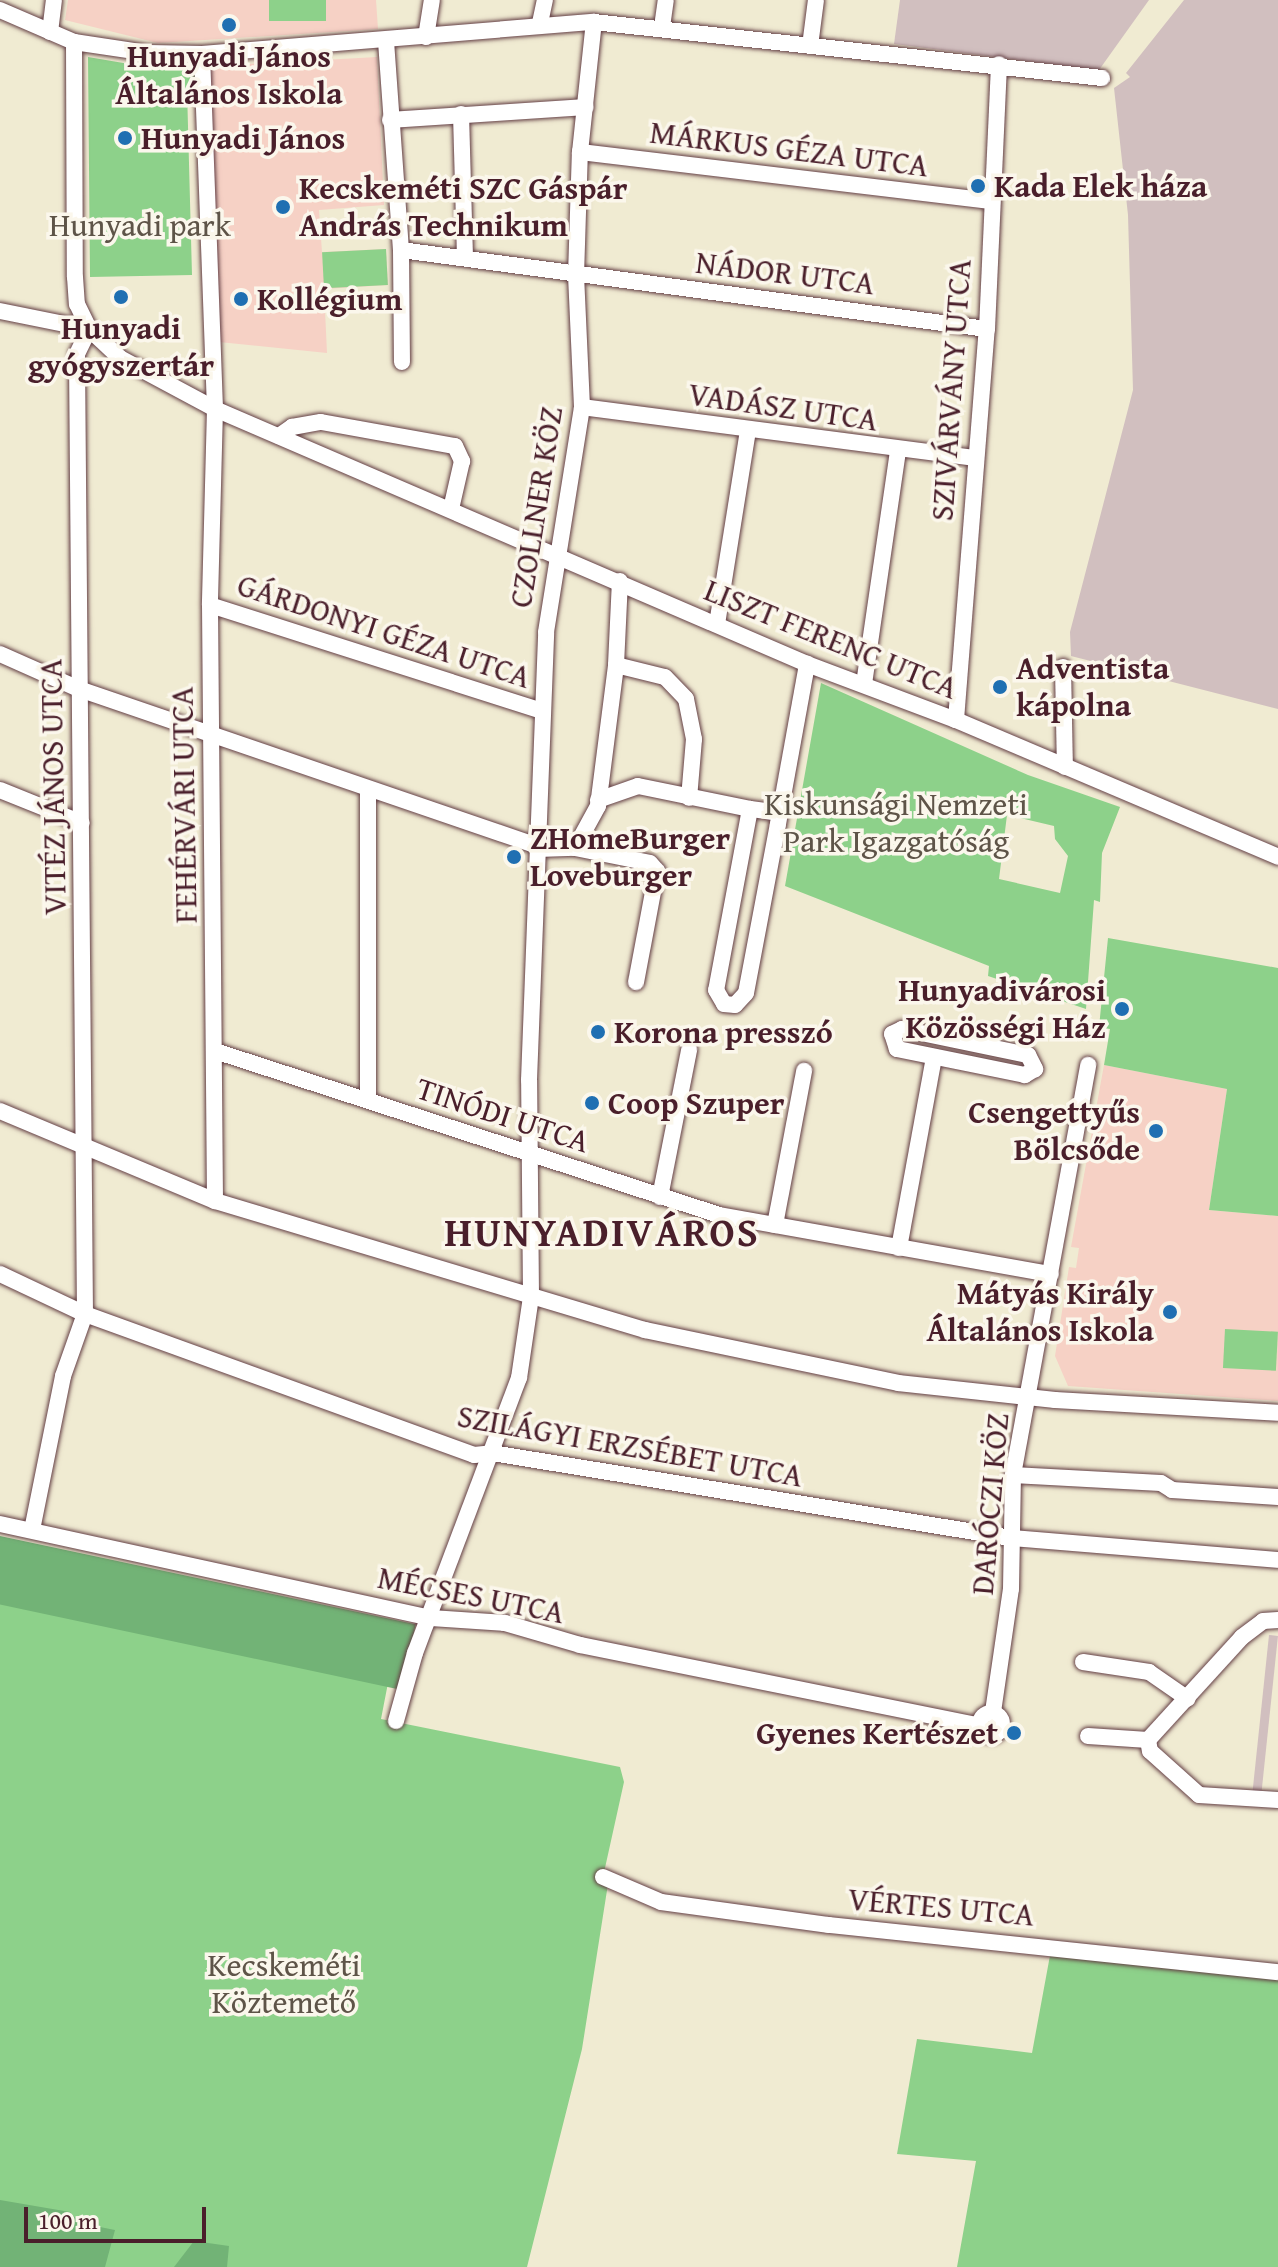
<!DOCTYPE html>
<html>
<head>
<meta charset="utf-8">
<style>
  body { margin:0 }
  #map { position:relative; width:1278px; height:2267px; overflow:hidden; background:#f0ebd2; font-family:"Gentium Book Plus",serif }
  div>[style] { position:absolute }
  .built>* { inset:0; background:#f6d1c5 }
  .industrial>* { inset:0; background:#d1bfbf; transform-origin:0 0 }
  .green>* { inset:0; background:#8dd18a; transform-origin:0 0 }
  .forest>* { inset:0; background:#72b376; transform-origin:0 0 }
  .roads { filter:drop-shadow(0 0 2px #633e44) drop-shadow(0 0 2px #633e44) }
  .minor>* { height:16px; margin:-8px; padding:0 8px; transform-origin:8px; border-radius:8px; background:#fff }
  .minor>.ring { margin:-8px; padding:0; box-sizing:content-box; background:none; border:16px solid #fff; border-radius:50% }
  .dots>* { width:22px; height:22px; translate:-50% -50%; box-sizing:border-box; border:4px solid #fbf7ec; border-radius:50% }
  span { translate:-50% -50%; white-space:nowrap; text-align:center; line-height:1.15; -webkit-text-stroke:7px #fbf7ec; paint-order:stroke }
  .poi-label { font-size:32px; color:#4a1f2b; font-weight:700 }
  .left { translate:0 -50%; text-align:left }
  .right { translate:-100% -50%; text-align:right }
  .street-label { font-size:32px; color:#4a1f2b }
  .park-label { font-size:32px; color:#5e5448 }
  .district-label { font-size:40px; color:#4a1f2b; font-weight:700; letter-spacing:2px }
  .scale { position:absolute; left:24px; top:2207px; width:182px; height:36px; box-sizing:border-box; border:4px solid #4a1f2b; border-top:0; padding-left:10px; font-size:24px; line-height:28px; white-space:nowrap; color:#4a1f2b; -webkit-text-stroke:6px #fbf7ec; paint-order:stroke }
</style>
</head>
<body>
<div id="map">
  <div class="built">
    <div style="clip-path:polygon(68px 0,376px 0,378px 29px,158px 43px,65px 20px)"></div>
    <div style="clip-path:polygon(377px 57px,384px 205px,319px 210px,322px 252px,386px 249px,388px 285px,324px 289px,327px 353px,219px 342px,210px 66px)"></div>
    <div style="clip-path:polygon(1104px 1065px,1227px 1089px,1209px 1210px,1278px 1216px,1278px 1401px,1068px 1386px,1055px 1356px,1069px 1267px,1076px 1268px,1079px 1248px,1071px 1247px)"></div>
  </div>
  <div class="industrial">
    <div style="clip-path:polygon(900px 0,1149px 0,1099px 70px,894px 44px)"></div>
    <div style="clip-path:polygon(1184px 0,1278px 0,1278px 709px,1071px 656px,1070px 632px,1133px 390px,1128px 215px,1114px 88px,1130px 77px,1126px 73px)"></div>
    <div style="left:1269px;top:1635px;width:9px;height:158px;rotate:6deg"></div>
  </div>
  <div class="green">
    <div style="left:269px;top:0;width:57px;height:21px"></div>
    <div style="clip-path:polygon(88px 57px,147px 67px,201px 68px,201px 88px,187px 89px,192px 275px,90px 277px)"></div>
    <div style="left:386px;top:249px;width:36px;height:64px;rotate:87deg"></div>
    <div style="clip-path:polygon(evenodd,821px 683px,1028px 775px,1120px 807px,1102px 853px,1100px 902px,1094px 900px,1086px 1009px,988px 976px,989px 966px,785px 886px,821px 683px,1007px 815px,1054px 826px,1055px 839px,1068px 856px,1060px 893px,999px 879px,1007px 815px)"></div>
    <div style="clip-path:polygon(1108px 938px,1278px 968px,1278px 1216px,1209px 1210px,1227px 1089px,1104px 1065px,1110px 1029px,1099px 1027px)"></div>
    <div style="left:1225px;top:1329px;width:53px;height:39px;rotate:3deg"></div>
    <div style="clip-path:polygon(0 1603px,388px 1683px,381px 1719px,620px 1767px,624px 1782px,603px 1877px,608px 1884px,582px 2049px,527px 2267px,0 2267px)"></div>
    <div style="clip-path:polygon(1051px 1950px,1278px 1977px,1278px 2267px,957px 2267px,976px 2161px,897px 2154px,917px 2039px,1032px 2053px)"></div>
  </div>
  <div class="forest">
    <div style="left:0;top:1536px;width:425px;height:67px;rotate:12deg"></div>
    <div style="clip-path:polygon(0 2200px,70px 2212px,80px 2223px,115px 2230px,105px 2267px,0 2267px)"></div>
    <div style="clip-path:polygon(194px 2241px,229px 2246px,227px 2267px,174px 2267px)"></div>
  </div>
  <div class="roads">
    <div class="minor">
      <div style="left:0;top:10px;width:81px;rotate:23.4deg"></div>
      <div style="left:74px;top:42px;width:75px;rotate:8.5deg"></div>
      <div style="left:148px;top:53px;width:54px;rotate:1.1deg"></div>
      <div style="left:202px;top:54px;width:393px;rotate:-4.7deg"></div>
      <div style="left:594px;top:22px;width:511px;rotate:6.29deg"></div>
      <div style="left:540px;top:23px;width:24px;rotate:-78deg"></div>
      <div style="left:662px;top:27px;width:27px;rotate:-82deg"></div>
      <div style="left:50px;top:32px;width:32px;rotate:-83deg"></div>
      <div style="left:426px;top:37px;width:37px;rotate:-81deg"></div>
      <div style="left:386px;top:41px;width:210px;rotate:85.9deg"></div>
      <div style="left:401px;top:250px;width:112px;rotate:89.5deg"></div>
      <div style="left:74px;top:42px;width:235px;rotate:89.8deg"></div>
      <div style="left:75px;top:277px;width:27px;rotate:86deg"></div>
      <div style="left:77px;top:304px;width:28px;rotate:64deg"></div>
      <div style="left:810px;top:46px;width:46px;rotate:-82.6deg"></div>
      <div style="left:202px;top:54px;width:355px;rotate:87.9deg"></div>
      <div style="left:215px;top:409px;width:196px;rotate:91.5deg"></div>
      <div style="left:210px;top:605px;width:596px;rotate:89.52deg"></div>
      <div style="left:461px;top:114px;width:143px;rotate:88.4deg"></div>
      <div style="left:390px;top:120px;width:196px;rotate:-3.8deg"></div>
      <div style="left:580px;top:152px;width:414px;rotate:6.8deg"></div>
      <div style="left:401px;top:250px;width:591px;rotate:7.68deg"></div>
      <div style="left:0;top:311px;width:91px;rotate:11.4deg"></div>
      <div style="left:89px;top:329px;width:42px;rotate:43.1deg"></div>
      <div style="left:120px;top:358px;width:108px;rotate:28.2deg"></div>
      <div style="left:215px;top:409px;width:645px;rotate:23.3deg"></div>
      <div style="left:807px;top:664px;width:159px;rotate:20.6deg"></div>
      <div style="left:956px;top:720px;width:350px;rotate:23deg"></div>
      <div style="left:582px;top:407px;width:397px;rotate:7.4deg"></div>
      <div style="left:279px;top:436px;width:16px;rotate:-35deg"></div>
      <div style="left:292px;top:427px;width:29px;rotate:-10deg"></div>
      <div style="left:321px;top:422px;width:136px;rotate:10.2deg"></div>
      <div style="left:455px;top:446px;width:17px;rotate:65deg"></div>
      <div style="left:462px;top:461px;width:49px;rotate:102.9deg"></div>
      <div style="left:210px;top:605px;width:349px;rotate:17.7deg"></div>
      <div style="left:717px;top:624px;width:196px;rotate:-80.9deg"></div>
      <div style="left:0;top:654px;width:86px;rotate:23.9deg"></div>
      <div style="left:79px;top:689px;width:484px;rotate:18.9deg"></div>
      <div style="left:616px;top:665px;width:50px;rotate:13.8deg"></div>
      <div style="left:665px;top:677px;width:30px;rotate:46deg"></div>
      <div style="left:686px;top:699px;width:41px;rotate:78.7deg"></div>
      <div style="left:694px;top:739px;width:59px;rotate:94.8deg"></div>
      <div style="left:1063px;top:667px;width:100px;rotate:88.9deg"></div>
      <div style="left:864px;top:684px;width:235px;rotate:-81.7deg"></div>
      <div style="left:956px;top:720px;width:392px;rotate:-85.5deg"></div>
      <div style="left:987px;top:329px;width:265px;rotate:-87.4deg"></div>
      <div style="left:0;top:790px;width:88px;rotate:21.9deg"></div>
      <div style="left:368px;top:790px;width:310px;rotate:90deg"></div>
      <div style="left:598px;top:800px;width:42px;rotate:-19.3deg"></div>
      <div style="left:638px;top:786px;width:114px;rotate:11.6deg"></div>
      <div style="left:780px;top:813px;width:30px;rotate:-172deg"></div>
      <div style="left:750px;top:809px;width:184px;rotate:100.6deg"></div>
      <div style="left:716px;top:990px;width:16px;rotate:60deg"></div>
      <div style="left:724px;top:1004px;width:11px;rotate:5deg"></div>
      <div style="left:735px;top:1005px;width:16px;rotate:-47deg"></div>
      <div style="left:746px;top:993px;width:172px;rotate:-79.3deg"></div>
      <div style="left:778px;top:824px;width:163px;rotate:-79.7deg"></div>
      <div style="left:575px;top:848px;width:48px;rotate:-61.3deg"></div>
      <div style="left:598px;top:806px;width:142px;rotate:-82.7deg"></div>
      <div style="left:616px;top:665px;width:84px;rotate:-87.3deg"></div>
      <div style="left:537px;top:849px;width:38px;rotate:-2deg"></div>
      <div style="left:575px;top:848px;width:76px;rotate:11.3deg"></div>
      <div style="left:650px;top:863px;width:11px;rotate:49deg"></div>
      <div style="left:657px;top:871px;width:113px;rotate:100.7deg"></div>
      <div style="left:902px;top:1029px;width:129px;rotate:11.7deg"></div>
      <div style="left:1028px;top:1055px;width:16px;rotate:63deg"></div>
      <div style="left:1035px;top:1069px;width:12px;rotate:149deg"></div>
      <div style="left:1025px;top:1075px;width:131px;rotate:-168.5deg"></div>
      <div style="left:897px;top:1049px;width:16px;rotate:-108deg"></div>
      <div style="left:892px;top:1034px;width:11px;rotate:-27deg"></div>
      <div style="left:215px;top:1051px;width:530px;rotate:18.02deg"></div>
      <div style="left:719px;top:1215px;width:337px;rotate:10.1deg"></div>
      <div style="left:0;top:1111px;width:233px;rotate:22.7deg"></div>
      <div style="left:215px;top:1201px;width:449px;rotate:16.7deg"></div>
      <div style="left:645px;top:1330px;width:258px;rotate:11.8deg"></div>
      <div style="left:898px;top:1383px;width:158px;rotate:6.2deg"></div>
      <div style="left:1055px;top:1400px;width:223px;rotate:3.3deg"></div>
      <div style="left:660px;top:1197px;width:150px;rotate:-78.8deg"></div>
      <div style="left:775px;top:1225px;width:157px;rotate:-79.3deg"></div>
      <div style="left:899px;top:1248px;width:194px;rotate:-79.6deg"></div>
      <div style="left:0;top:1274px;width:94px;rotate:25.2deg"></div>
      <div style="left:85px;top:1314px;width:414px;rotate:19.9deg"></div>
      <div style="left:474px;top:1455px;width:18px;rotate:-6deg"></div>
      <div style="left:492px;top:1453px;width:526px;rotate:9.3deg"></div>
      <div style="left:1011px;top:1538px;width:268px;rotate:4.7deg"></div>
      <div style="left:1013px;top:1475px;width:148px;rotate:3.1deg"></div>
      <div style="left:1161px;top:1483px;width:13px;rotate:32deg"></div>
      <div style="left:1172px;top:1490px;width:106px;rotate:3.8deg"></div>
      <div style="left:0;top:1524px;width:441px;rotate:12.3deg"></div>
      <div style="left:431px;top:1618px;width:74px;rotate:3.9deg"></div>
      <div style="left:505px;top:1623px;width:78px;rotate:16.3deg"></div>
      <div style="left:580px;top:1645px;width:408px;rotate:11.4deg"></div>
      <div style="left:32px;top:1530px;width:157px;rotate:-78.6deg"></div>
      <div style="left:63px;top:1376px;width:66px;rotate:-70.5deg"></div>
      <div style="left:85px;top:1314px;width:960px;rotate:-90.48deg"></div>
      <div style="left:77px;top:354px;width:28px;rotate:-64deg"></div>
      <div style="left:1083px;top:1662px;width:67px;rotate:8.6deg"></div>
      <div style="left:1149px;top:1672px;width:47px;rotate:34.7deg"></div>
      <div style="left:993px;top:1712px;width:124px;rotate:-81.7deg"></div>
      <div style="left:1011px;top:1589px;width:114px;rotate:-89deg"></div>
      <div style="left:1013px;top:1475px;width:417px;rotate:-79.6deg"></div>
      <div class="ring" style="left:980px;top:1713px;width:6px;height:6px"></div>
      <div style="left:396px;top:1721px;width:71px;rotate:-74.4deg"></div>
      <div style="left:415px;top:1653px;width:294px;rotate:-69.3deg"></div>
      <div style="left:519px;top:1378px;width:82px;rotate:-81.6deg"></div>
      <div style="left:531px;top:1297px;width:217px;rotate:-90.5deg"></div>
      <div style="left:529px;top:1080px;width:448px;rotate:-87.8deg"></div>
      <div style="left:546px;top:632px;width:228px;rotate:-80.9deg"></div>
      <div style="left:582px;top:407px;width:131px;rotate:-92.6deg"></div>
      <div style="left:576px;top:276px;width:124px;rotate:-88.2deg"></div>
      <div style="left:580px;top:152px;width:131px;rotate:-83.9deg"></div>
      <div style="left:1088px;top:1736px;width:60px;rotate:3.8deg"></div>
      <div style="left:1148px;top:1740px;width:139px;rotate:-47.6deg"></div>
      <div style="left:1242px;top:1637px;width:26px;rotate:-37deg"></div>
      <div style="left:1263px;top:1621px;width:15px;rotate:-4deg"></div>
      <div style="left:1148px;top:1740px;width:11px;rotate:80deg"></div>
      <div style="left:1150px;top:1751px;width:66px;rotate:41.9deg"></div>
      <div style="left:1199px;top:1795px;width:79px;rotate:3.6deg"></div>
      <div style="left:603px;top:1877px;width:63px;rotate:23.3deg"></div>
      <div style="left:661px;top:1902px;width:170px;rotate:7.8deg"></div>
      <div style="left:829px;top:1925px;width:451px;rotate:6deg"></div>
    </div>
  </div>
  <div class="dots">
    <div style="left:229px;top:25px;background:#1f6fb2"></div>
    <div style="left:125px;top:138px;background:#1f6fb2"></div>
    <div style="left:978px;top:186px;background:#1f6fb2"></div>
    <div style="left:283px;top:207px;background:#1f6fb2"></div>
    <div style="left:121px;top:297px;background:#1f6fb2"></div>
    <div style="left:241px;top:299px;background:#1f6fb2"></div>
    <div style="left:1000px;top:687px;background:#1f6fb2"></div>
    <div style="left:514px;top:857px;background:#1f6fb2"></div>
    <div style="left:1122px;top:1009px;background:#1f6fb2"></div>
    <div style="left:598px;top:1032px;background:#1f6fb2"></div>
    <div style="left:592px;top:1103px;background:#1f6fb2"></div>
    <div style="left:1156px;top:1131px;background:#1f6fb2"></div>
    <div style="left:1170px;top:1312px;background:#1f6fb2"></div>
    <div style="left:1014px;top:1733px;background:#1f6fb2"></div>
  </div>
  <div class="poi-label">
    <span style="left:229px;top:75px">Hunyadi János<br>Általános Iskola</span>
    <span class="left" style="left:141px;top:138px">Hunyadi János</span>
    <span class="left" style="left:994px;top:186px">Kada Elek háza</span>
    <span class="left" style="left:299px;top:207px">Kecskeméti SZC Gáspár<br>András Technikum</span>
    <span class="left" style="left:257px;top:299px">Kollégium</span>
    <span style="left:121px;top:347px">Hunyadi<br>gyógyszertár</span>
    <span class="left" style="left:1016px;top:687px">Adventista<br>kápolna</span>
    <span class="left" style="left:530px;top:857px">ZHomeBurger<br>Loveburger</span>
    <span class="right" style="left:1106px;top:1009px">Hunyadivárosi<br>Közösségi Ház</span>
    <span class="left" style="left:614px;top:1032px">Korona presszó</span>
    <span class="left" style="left:608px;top:1103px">Coop Szuper</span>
    <span class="right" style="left:1140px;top:1131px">Csengettyűs<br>Bölcsőde</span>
    <span class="right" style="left:1154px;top:1312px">Mátyás Király<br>Általános Iskola</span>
    <span class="right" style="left:998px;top:1733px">Gyenes Kertészet</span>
  </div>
  <div class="street-label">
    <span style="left:789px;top:149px;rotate:7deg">MÁRKUS GÉZA UTCA</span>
    <span style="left:785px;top:273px;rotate:7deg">NÁDOR UTCA</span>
    <span style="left:951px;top:390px;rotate:-86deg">SZIVÁRVÁNY UTCA</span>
    <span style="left:783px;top:407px;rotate:8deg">VADÁSZ UTCA</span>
    <span style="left:536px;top:507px;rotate:-81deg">CZOLLNER KÖZ</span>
    <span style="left:384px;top:631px;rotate:18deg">GÁRDONYI GÉZA UTCA</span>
    <span style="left:831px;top:639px;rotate:22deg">LISZT FERENC UTCA</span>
    <span style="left:53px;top:787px;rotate:-91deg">VITÉZ JÁNOS UTCA</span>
    <span style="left:184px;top:805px;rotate:-91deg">FEHÉRVÁRI UTCA</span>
    <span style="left:503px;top:1115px;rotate:18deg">TINÓDI UTCA</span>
    <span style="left:630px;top:1446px;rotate:10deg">SZILÁGYI ERZSÉBET UTCA</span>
    <span style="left:990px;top:1504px;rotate:-85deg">DARÓCZI KÖZ</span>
    <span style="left:471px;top:1595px;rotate:11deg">MÉCSES UTCA</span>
    <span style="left:941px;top:1907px;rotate:5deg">VÉRTES UTCA</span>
  </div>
  <div class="park-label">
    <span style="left:140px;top:225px">Hunyadi park</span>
    <span style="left:896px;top:823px">Kiskunsági Nemzeti<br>Park Igazgatóság</span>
    <span style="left:284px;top:1984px">Kecskeméti<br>Köztemető</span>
  </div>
  <div class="district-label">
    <span style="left:602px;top:1232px">HUNYADIVÁROS</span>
  </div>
  <div class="scale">100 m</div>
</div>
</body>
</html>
